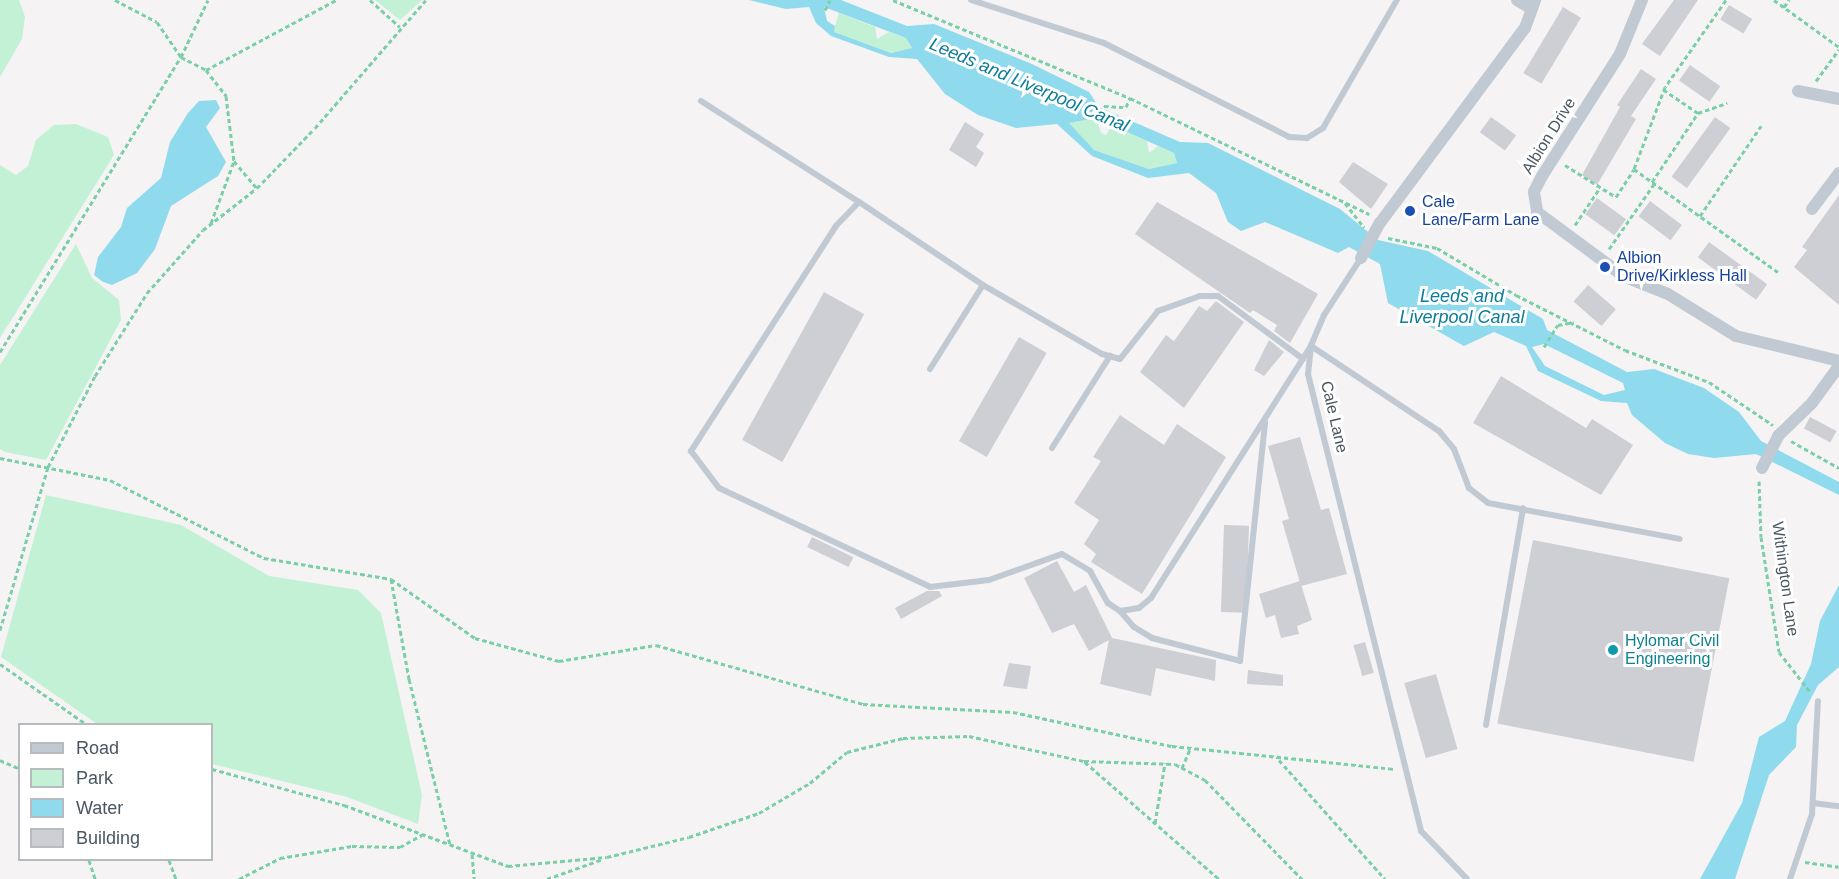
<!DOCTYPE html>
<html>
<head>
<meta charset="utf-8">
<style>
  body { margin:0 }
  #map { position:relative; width:1839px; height:879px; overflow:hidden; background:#f5f3f3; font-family:Helvetica,sans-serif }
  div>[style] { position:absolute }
  .green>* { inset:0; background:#c3f1d5 }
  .water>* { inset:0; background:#90daee }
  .building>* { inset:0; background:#cdcfd5; transform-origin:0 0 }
  .path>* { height:3px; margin-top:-1.5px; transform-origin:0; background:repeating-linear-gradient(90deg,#7ad0a6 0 4.5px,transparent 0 7.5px) }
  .lane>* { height:6px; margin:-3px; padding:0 3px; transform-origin:3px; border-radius:3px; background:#c1cad2 }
  .street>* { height:12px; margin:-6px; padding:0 6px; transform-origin:6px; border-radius:6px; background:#c1cad2 }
  .street-bridge>* { height:12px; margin:-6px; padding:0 6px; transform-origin:6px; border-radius:6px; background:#c1cad2 }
  .dots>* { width:16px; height:16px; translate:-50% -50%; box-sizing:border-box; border:3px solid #fff; border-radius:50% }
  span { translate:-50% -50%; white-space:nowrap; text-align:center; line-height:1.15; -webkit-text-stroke:6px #fff; paint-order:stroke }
  .street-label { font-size:16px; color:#4a5661 }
  .transit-label { font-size:16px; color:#164399 }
  .left { translate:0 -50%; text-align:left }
  .culture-label { font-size:16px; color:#0d838f }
  .water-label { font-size:18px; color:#0c7c9b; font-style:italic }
  .legend { position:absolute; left:18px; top:723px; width:195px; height:138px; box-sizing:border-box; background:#fff; border:2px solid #b7bbc0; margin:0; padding:8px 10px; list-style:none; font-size:18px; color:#4a5661 }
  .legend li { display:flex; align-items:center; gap:12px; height:30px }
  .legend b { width:30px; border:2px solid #b7bbc0 }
</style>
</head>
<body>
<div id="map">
  <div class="green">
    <div style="clip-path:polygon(0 0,19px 0,25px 17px,22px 39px,0 77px)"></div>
    <div style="clip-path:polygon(375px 0,422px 0,400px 20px)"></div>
    <div style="clip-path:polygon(839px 13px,875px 27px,877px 39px,889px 32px,906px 38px,912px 48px,891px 53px,833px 32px)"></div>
    <div style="clip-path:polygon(1096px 118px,1101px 133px,1106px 135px,1112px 125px,1147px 141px,1149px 153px,1158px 146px,1174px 153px,1177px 163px,1149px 169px,1094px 150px,1068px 123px)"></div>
    <div style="clip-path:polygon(76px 124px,108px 137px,114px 155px,0 338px,0 165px,16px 175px,28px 166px,36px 140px,54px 125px)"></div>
    <div style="clip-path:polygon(76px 244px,92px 278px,119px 300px,121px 320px,46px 460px,5px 452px,0 449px,0 365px)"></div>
    <div style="clip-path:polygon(46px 495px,181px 525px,269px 576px,358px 590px,381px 613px,422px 795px,418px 824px,347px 797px,212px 764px,212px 724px,97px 724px,1px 657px)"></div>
  </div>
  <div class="water">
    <div style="clip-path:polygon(evenodd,749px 0,841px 0,907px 26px,934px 24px,1032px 64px,1089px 92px,1099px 107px,1180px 142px,1208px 143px,1340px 209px,1378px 240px,1428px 251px,1543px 319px,1547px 330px,1627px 372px,1654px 369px,1704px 388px,1739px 412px,1761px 441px,1839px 482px,1839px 495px,1756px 454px,1714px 458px,1688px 454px,1665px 443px,1632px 415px,1627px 403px,1601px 401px,1538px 371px,1526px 346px,1494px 332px,1464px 346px,1388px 303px,1380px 264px,1349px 247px,1338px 253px,1265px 222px,1241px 231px,1228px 222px,1216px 193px,1189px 173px,1148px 178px,1092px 156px,1057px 124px,1016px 128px,978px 115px,945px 94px,917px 59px,889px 57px,831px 36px,816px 23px,809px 7px,786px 9px,749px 0,824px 7px,906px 38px,912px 48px,891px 53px,834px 32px,835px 26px,827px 21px,824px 7px,749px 0,1096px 118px,1174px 153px,1177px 163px,1149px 169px,1094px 150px,1069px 123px,1096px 118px,749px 0,1544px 344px,1623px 383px,1625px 390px,1604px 395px,1545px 366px,1532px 347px,1544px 344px)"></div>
    <div style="clip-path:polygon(216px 100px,220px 108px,206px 127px,226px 162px,218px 176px,171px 206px,155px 249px,137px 273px,112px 285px,103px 282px,94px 275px,98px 257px,121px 227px,127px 208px,161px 178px,170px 142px,188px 113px,199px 101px)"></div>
    <div style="clip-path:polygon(1839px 585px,1839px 667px,1818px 685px,1797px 725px,1796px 747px,1769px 775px,1735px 879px,1700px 879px,1742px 803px,1759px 737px,1785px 721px,1811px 664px,1820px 621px)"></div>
  </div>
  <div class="building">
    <div style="clip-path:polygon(1674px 0,1698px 0,1660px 56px,1642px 44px)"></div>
    <div style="left:1729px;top:5px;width:27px;height:17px;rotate:31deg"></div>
    <div style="left:1563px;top:7px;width:21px;height:77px;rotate:31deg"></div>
    <div style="left:1690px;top:65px;width:37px;height:19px;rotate:35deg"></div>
    <div style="clip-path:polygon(1641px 69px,1656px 79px,1631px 116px,1636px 119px,1597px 185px,1582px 175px,1620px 107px,1617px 105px)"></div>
    <div style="left:1491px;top:117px;width:31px;height:19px;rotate:36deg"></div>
    <div style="left:1715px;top:117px;width:19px;height:74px;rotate:36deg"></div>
    <div style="clip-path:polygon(965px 122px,984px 134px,976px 147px,984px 153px,976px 167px,949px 150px)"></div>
    <div style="clip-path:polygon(1353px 162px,1388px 184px,1371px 209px,1339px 182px)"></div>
    <div style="clip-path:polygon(1839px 195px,1839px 305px,1794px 267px,1807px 250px,1802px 247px)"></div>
    <div style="left:1597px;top:198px;width:36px;height:20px;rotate:36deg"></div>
    <div style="left:1650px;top:201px;width:40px;height:19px;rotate:37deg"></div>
    <div style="clip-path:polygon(1157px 202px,1318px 294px,1290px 343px,1274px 331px,1277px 325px,1253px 310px,1250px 313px,1135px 234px)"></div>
    <div style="left:1709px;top:242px;width:72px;height:19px;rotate:36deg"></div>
    <div style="left:1588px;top:285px;width:37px;height:22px;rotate:41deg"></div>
    <div style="left:824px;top:292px;width:46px;height:169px;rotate:29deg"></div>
    <div style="clip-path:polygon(1216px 301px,1244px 322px,1184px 408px,1140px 372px,1166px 335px,1174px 341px,1199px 306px,1207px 311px)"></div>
    <div style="left:1019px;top:337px;width:32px;height:120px;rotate:30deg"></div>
    <div style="clip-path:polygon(1269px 340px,1284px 352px,1264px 376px,1254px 370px)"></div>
    <div style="clip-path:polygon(1501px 376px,1586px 428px,1592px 419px,1633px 445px,1601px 495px,1473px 423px)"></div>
    <div style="clip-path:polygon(1120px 415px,1164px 445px,1177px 424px,1226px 457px,1142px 594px,1091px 562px,1096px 554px,1084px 544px,1099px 520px,1074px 503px,1101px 461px,1093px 457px)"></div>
    <div style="left:1810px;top:417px;width:30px;height:13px;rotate:28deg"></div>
    <div style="clip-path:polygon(1300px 437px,1321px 510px,1329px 508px,1347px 574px,1301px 586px,1282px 521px,1289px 519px,1268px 446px)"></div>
    <div style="left:1224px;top:525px;width:25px;height:87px;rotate:2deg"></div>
    <div style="left:812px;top:537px;width:46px;height:11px;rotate:26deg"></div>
    <div style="left:1533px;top:540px;width:200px;height:187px;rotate:11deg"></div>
    <div style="clip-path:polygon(1057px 561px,1074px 592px,1086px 585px,1112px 638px,1216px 660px,1215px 681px,1156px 668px,1151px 696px,1100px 684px,1109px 640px,1089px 651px,1074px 624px,1052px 633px,1024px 578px)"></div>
    <div style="clip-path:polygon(1300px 581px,1312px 620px,1297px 626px,1299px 634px,1281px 638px,1275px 615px,1266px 618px,1259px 594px)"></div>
    <div style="clip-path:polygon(927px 591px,939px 591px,942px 596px,901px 619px,895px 608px)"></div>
    <div style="left:1365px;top:642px;width:32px;height:12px;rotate:74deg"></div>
    <div style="clip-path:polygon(1009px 663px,1031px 666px,1027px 689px,1003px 686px)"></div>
    <div style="clip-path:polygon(1248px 670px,1283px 675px,1283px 686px,1247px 684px)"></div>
    <div style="left:1436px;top:674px;width:78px;height:33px;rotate:74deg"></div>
  </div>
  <div class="path">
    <div style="left:115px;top:0;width:47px;rotate:27.6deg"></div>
    <div style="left:157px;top:22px;width:42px;rotate:55.6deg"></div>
    <div style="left:181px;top:57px;width:28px;rotate:27deg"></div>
    <div style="left:206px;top:70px;width:148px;rotate:-28.3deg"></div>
    <div style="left:370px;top:0;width:40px;rotate:42deg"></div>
    <div style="left:893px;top:0;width:256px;rotate:22.5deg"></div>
    <div style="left:1130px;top:98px;width:266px;rotate:25.9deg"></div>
    <div style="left:1726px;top:0;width:106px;rotate:125deg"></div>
    <div style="left:1665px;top:87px;width:88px;rotate:110.7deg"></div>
    <div style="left:1634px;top:169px;width:177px;rotate:35.6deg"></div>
    <div style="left:1774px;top:0;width:80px;rotate:35.9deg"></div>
    <div style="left:1784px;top:7px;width:9px;rotate:-54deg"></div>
    <div style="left:825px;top:10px;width:11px;rotate:-63deg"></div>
    <div style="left:206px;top:70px;width:33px;rotate:52deg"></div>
    <div style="left:226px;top:96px;width:65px;rotate:83deg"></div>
    <div style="left:1816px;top:81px;width:39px;rotate:-54deg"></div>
    <div style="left:1698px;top:113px;width:31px;rotate:-19deg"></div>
    <div style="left:1098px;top:120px;width:15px;rotate:-67deg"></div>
    <div style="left:1104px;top:106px;width:22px;rotate:3deg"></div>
    <div style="left:1126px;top:107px;width:10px;rotate:-66deg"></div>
    <div style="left:1565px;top:165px;width:60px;rotate:32.1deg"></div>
    <div style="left:1616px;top:197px;width:33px;rotate:-57deg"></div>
    <div style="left:1652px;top:182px;width:83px;rotate:-56.3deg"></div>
    <div style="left:1698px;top:113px;width:41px;rotate:-145.9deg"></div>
    <div style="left:1345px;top:203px;width:31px;rotate:52deg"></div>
    <div style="left:1700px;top:216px;width:109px;rotate:-55.9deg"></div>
    <div style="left:211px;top:223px;width:66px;rotate:-69.6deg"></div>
    <div style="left:234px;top:161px;width:35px;rotate:50deg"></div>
    <div style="left:1575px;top:225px;width:43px;rotate:-56.3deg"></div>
    <div style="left:1388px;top:238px;width:50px;rotate:11.5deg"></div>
    <div style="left:1437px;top:248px;width:92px;rotate:30.7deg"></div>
    <div style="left:1516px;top:295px;width:122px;rotate:26.8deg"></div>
    <div style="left:1625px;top:350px;width:90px;rotate:20.9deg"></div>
    <div style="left:1709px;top:382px;width:77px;rotate:33.9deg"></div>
    <div style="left:1609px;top:249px;width:79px;rotate:-55.3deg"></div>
    <div style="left:1544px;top:347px;width:26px;rotate:-58deg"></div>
    <div style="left:1558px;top:325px;width:16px;rotate:-11deg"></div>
    <div style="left:0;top:352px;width:346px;rotate:-58.5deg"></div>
    <div style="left:181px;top:57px;width:63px;rotate:-64.7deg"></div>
    <div style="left:1791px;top:441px;width:55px;rotate:29.4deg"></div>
    <div style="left:0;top:458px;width:112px;rotate:11.3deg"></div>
    <div style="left:110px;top:480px;width:173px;rotate:26.9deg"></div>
    <div style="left:264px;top:558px;width:129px;rotate:9.4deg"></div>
    <div style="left:391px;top:579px;width:103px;rotate:35.1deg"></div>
    <div style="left:475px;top:638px;width:87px;rotate:15.3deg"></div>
    <div style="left:559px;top:661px;width:98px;rotate:-9.4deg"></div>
    <div style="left:656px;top:645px;width:215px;rotate:15.9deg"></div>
    <div style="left:863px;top:704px;width:150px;rotate:3.1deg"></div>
    <div style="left:1013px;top:712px;width:163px;rotate:12.1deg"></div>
    <div style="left:1172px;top:746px;width:225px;rotate:5.9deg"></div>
    <div style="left:1759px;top:481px;width:56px;rotate:88deg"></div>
    <div style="left:1761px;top:537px;width:116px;rotate:81.1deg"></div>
    <div style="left:1779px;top:652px;width:52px;rotate:52deg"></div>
    <div style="left:391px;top:579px;width:102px;rotate:79.8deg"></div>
    <div style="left:409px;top:679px;width:171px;rotate:76.1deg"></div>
    <div style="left:0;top:630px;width:170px;rotate:-73.6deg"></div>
    <div style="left:48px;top:467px;width:102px;rotate:-62.7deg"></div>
    <div style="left:95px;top:376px;width:98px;rotate:-57.9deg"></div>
    <div style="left:147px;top:293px;width:84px;rotate:-48.4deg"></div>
    <div style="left:203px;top:230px;width:68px;rotate:-37.9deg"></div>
    <div style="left:257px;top:188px;width:83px;rotate:-46deg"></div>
    <div style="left:315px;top:128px;width:169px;rotate:-49.1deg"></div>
    <div style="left:0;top:664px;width:105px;rotate:34.9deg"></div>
    <div style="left:0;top:760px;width:22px;rotate:24deg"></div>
    <div style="left:1279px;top:760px;width:159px;rotate:48.3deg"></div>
    <div style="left:1085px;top:762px;width:178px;rotate:41.1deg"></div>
    <div style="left:1182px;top:768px;width:21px;rotate:-67deg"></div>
    <div style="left:212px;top:769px;width:137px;rotate:15.3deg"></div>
    <div style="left:344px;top:805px;width:175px;rotate:20.4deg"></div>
    <div style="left:508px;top:866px;width:99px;rotate:-5.2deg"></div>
    <div style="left:607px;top:857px;width:84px;rotate:-13.7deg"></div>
    <div style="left:689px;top:837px;width:74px;rotate:-18.9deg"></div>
    <div style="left:759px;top:813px;width:59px;rotate:-30.5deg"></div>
    <div style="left:810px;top:783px;width:48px;rotate:-40deg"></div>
    <div style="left:847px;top:752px;width:58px;rotate:-14deg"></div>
    <div style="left:903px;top:738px;width:66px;rotate:-1.7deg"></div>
    <div style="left:969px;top:736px;width:118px;rotate:12.3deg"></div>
    <div style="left:1084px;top:761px;width:91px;rotate:1.9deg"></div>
    <div style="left:1175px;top:764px;width:34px;rotate:28deg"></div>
    <div style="left:1205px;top:780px;width:139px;rotate:45.6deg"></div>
    <div style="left:1155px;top:823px;width:61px;rotate:-80.5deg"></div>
    <div style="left:472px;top:854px;width:25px;rotate:85deg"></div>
    <div style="left:89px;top:860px;width:20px;rotate:72deg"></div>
    <div style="left:169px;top:860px;width:20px;rotate:70deg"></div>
    <div style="left:1805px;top:862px;width:34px;rotate:8deg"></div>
    <div style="left:239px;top:879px;width:46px;rotate:-27.1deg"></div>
    <div style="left:280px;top:858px;width:73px;rotate:-9.5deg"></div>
    <div style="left:352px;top:846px;width:48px;rotate:1.2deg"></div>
    <div style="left:400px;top:847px;width:25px;rotate:-29deg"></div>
    <div style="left:547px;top:879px;width:59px;rotate:-19.7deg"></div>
  </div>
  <div class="lane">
    <div style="left:971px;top:0;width:140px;rotate:17.9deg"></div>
    <div style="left:1104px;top:43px;width:208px;rotate:26.9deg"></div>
    <div style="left:1289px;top:137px;width:18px;rotate:3deg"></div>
    <div style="left:1307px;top:138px;width:19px;rotate:-32deg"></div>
    <div style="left:1323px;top:128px;width:148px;rotate:-60deg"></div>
    <div style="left:701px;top:101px;width:188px;rotate:32.6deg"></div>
    <div style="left:1361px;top:258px;width:68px;rotate:123deg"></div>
    <div style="left:1324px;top:315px;width:34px;rotate:113deg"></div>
    <div style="left:1311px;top:346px;width:28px;rotate:96deg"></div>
    <div style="left:1308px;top:374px;width:471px;rotate:76.1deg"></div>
    <div style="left:1421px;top:831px;width:66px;rotate:46.2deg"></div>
    <div style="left:1303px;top:359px;width:106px;rotate:-143.5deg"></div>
    <div style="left:1218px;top:296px;width:18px;rotate:180deg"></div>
    <div style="left:1200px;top:296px;width:45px;rotate:160.3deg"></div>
    <div style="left:1158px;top:311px;width:61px;rotate:128.4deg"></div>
    <div style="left:1120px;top:359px;width:19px;rotate:-164deg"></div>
    <div style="left:1102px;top:354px;width:138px;rotate:-149.9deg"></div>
    <div style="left:983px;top:285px;width:149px;rotate:-146.2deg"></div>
    <div style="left:859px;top:202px;width:33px;rotate:134deg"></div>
    <div style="left:836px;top:226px;width:268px;rotate:122.8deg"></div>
    <div style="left:691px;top:451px;width:46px;rotate:52.9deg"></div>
    <div style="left:719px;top:488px;width:233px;rotate:25.1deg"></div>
    <div style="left:930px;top:587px;width:59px;rotate:-6.8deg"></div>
    <div style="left:989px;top:580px;width:77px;rotate:-19.6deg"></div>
    <div style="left:1062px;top:554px;width:33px;rotate:31deg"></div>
    <div style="left:1090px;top:571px;width:37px;rotate:61deg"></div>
    <div style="left:1108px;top:603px;width:14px;rotate:34deg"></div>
    <div style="left:1120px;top:611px;width:19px;rotate:-9deg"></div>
    <div style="left:1139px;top:608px;width:16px;rotate:-40deg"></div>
    <div style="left:1151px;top:598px;width:299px;rotate:-57.6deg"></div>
    <div style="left:1311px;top:346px;width:154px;rotate:33.6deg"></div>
    <div style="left:1439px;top:431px;width:23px;rotate:50deg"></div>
    <div style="left:1454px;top:449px;width:42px;rotate:69deg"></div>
    <div style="left:1469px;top:488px;width:24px;rotate:38deg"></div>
    <div style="left:1488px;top:503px;width:195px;rotate:10.6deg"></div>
    <div style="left:930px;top:369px;width:99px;rotate:-57.8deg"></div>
    <div style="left:1052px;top:448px;width:109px;rotate:-57.8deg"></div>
    <div style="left:1120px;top:611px;width:21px;rotate:49deg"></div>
    <div style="left:1134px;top:627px;width:21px;rotate:31deg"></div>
    <div style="left:1152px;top:638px;width:91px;rotate:14.6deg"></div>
    <div style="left:1240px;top:661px;width:240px;rotate:-84deg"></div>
    <div style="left:1486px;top:725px;width:220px;rotate:-80.3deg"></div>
    <div style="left:1813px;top:803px;width:26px;rotate:7deg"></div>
    <div style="left:1790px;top:879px;width:69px;rotate:-71.3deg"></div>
    <div style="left:1812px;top:814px;width:113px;rotate:-87deg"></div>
  </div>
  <div class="street">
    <div style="left:1517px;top:0;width:17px;rotate:31deg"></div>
    <div style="left:1642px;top:0;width:58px;rotate:112.2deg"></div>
    <div style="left:1620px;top:54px;width:145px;rotate:122.6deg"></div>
    <div style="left:1542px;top:176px;width:18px;rotate:117deg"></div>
    <div style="left:1534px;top:192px;width:20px;rotate:81deg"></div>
    <div style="left:1537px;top:212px;width:109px;rotate:36.5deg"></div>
    <div style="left:1625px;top:277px;width:46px;rotate:21.6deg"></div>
    <div style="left:1668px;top:294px;width:80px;rotate:31.7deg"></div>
    <div style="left:1736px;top:336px;width:106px;rotate:13.6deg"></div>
    <div style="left:1798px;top:91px;width:42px;rotate:11deg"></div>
    <div style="left:1812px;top:209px;width:45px;rotate:-53.1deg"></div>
    <div style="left:1380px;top:223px;width:243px;rotate:-53.4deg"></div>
    <div style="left:1525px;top:28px;width:30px;rotate:-70deg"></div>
    <div style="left:1762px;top:468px;width:36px;rotate:-63deg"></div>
    <div style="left:1778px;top:436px;width:47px;rotate:-44.1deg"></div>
    <div style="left:1812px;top:403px;width:46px;rotate:-53.9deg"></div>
  </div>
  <div class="street-bridge">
    <div style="left:1361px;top:258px;width:40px;rotate:-62deg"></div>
  </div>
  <div class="dots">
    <div style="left:1410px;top:211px;background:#1a4fb4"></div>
    <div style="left:1605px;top:267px;background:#1a4fb4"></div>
    <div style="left:1613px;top:650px;background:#0f9aa8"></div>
  </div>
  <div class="street-label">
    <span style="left:1549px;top:136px;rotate:-58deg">Albion Drive</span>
    <span style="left:1334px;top:417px;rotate:77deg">Cale Lane</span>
    <span style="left:1785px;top:579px;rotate:82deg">Withington Lane</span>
  </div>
  <div class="transit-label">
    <span class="left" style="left:1422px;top:211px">Cale<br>Lane/Farm Lane</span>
    <span class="left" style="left:1617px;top:267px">Albion<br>Drive/Kirkless Hall</span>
  </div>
  <div class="culture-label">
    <span class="left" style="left:1625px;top:650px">Hylomar Civil<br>Engineering</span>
  </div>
  <div class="water-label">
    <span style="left:1029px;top:85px;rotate:23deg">Leeds and Liverpool Canal</span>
    <span style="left:1462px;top:307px">Leeds and<br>Liverpool Canal</span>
  </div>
  <ul class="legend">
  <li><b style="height:8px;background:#c1cad2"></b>Road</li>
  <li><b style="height:16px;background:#c3f1d5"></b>Park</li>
  <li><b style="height:16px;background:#90daee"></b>Water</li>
  <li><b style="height:16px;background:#cdcfd5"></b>Building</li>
  </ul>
</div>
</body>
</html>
